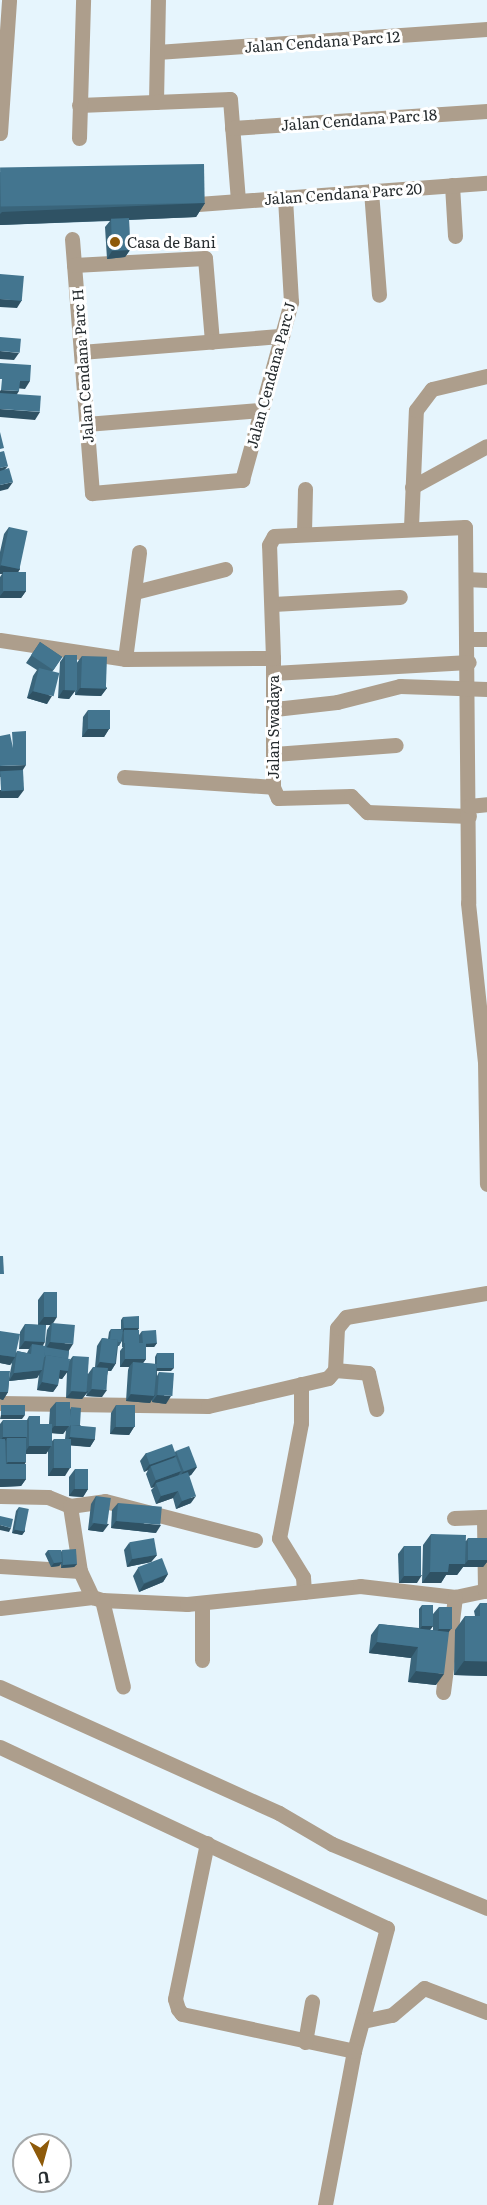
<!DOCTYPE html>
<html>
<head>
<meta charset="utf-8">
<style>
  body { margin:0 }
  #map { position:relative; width:487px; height:2205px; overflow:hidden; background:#e6f5fd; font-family:Literata,serif }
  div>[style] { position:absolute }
  .minor>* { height:15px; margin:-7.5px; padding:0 7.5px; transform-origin:7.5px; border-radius:7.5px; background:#ad9e8c }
  .wall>* { inset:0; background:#3a657b }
  .shaded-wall>* { inset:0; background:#2f5264 }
  .building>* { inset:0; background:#43758f; transform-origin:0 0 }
  .dots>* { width:16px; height:16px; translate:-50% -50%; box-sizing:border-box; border:3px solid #fff; border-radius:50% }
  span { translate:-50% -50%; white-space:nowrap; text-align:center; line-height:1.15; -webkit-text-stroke:6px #fff; paint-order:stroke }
  .street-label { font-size:15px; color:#262c2f }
  .poi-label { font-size:15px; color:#262c2f }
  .left { translate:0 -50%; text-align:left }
  .north { position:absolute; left:12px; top:2133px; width:60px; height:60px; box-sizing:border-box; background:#fff; border:2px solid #a8abac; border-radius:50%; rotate:174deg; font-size:16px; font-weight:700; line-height:24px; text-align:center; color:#262c2f }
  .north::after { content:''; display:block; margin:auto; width:21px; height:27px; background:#8e5a0a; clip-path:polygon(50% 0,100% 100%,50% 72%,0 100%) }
</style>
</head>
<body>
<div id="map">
  <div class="minor">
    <div style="left:157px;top:52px;width:331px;rotate:-4deg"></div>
    <div style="left:156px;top:102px;width:102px;rotate:-88.9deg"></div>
    <div style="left:79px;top:105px;width:151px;rotate:-2.3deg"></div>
    <div style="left:230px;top:99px;width:102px;rotate:85.5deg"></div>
    <div style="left:232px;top:128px;width:256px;rotate:-3.8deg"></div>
    <div style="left:0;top:133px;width:133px;rotate:-86.1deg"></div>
    <div style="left:79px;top:138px;width:138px;rotate:-88.3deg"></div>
    <div style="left:452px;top:185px;width:51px;rotate:86.6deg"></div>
    <div style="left:371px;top:191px;width:104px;rotate:85.6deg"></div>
    <div style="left:198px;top:204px;width:290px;rotate:-4.2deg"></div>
    <div style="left:72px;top:239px;width:255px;rotate:85.5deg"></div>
    <div style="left:92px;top:493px;width:151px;rotate:-5deg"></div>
    <div style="left:242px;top:480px;width:185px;rotate:-74.6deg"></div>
    <div style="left:291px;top:302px;width:105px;rotate:-93.3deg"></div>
    <div style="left:74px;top:265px;width:131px;rotate:-3.1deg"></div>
    <div style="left:205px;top:258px;width:84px;rotate:85.2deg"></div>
    <div style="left:81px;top:352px;width:202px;rotate:-4.6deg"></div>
    <div style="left:86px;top:424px;width:176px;rotate:-4.6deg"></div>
    <div style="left:412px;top:487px;width:85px;rotate:-28.7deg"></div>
    <div style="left:411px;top:527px;width:117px;rotate:-87.6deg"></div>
    <div style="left:416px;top:410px;width:26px;rotate:-53deg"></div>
    <div style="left:432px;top:389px;width:57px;rotate:-13.3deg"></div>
    <div style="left:304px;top:533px;width:44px;rotate:-88.7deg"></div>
    <div style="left:466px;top:579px;width:21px;rotate:3deg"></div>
    <div style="left:135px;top:592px;width:93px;rotate:-14.3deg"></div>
    <div style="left:273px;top:604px;width:127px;rotate:-3.2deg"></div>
    <div style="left:469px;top:639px;width:18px"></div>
    <div style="left:0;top:640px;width:126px;rotate:8.6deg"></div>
    <div style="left:125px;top:659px;width:148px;rotate:-0.4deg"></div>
    <div style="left:273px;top:658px;width:129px;rotate:90deg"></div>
    <div style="left:273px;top:787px;width:12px;rotate:66deg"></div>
    <div style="left:278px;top:798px;width:73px;rotate:-1.6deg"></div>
    <div style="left:351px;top:796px;width:23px;rotate:45deg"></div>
    <div style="left:367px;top:812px;width:102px;rotate:2.2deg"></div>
    <div style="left:273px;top:658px;width:113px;rotate:-92deg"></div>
    <div style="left:269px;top:545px;width:10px;rotate:-61deg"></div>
    <div style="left:274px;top:536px;width:191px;rotate:-2.7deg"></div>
    <div style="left:465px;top:527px;width:376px;rotate:89.5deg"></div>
    <div style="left:468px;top:903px;width:159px;rotate:83.9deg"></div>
    <div style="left:485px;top:1061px;width:123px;rotate:89.1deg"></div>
    <div style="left:125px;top:659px;width:108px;rotate:-82.5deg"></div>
    <div style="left:273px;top:673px;width:196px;rotate:-3.2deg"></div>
    <div style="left:275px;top:709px;width:62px;rotate:-6.4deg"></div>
    <div style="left:337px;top:702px;width:65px;rotate:-14.3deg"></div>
    <div style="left:400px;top:686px;width:87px;rotate:2deg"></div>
    <div style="left:274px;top:754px;width:122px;rotate:-4.2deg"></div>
    <div style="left:124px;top:777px;width:149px;rotate:3.8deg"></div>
    <div style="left:469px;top:806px;width:18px;rotate:-6deg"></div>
    <div style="left:335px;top:1370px;width:33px;rotate:5deg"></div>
    <div style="left:368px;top:1373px;width:37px;rotate:77deg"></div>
    <div style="left:301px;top:1384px;width:39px;rotate:90deg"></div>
    <div style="left:301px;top:1423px;width:117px;rotate:100.8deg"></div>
    <div style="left:279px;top:1538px;width:46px;rotate:58.4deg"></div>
    <div style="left:303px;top:1577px;width:15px;rotate:86deg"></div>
    <div style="left:0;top:1403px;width:208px;rotate:0.8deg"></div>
    <div style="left:208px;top:1406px;width:123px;rotate:-13.1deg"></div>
    <div style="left:328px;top:1378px;width:11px;rotate:-49deg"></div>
    <div style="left:335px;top:1370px;width:42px;rotate:-87.3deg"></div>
    <div style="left:337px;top:1328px;width:14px;rotate:-51deg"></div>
    <div style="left:346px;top:1317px;width:143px;rotate:-9.7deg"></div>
    <div style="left:0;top:1496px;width:48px;rotate:1.2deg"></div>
    <div style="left:48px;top:1497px;width:24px;rotate:22deg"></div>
    <div style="left:70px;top:1506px;width:66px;rotate:81.3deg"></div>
    <div style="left:80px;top:1571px;width:29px;rotate:65deg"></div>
    <div style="left:92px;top:1597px;width:10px;rotate:17deg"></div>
    <div style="left:102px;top:1600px;width:85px;rotate:2.7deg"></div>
    <div style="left:187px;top:1604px;width:174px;rotate:-5.9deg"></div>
    <div style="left:360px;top:1586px;width:96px;rotate:6.6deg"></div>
    <div style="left:455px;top:1597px;width:33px;rotate:-12deg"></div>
    <div style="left:70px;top:1506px;width:35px;rotate:-8deg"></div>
    <div style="left:105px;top:1501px;width:155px;rotate:14.6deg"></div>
    <div style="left:454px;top:1518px;width:33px;rotate:-2deg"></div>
    <div style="left:484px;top:1519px;width:72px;rotate:89.2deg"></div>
    <div style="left:0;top:1566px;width:80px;rotate:3.6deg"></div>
    <div style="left:102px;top:1600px;width:89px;rotate:76.4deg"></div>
    <div style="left:0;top:1608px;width:93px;rotate:-6.8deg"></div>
    <div style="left:202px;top:1660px;width:57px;rotate:-90deg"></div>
    <div style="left:0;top:1687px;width:306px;rotate:24.3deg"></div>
    <div style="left:279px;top:1813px;width:61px;rotate:30.3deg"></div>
    <div style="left:332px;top:1844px;width:168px;rotate:22.4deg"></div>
    <div style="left:443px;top:1692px;width:96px;rotate:-82.8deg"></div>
    <div style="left:0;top:1747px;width:427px;rotate:25.1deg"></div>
    <div style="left:387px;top:1928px;width:127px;rotate:105deg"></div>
    <div style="left:354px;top:2051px;width:157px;rotate:100.7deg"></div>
    <div style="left:207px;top:1843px;width:159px;rotate:101.6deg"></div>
    <div style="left:175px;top:1999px;width:10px;rotate:73deg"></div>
    <div style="left:178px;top:2009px;width:6px;rotate:51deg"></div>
    <div style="left:182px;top:2014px;width:176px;rotate:12.1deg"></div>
    <div style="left:363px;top:2021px;width:30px;rotate:-12deg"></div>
    <div style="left:392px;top:2015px;width:42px;rotate:-40.2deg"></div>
    <div style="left:424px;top:1988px;width:67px;rotate:20.9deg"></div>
    <div style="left:305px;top:2042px;width:41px;rotate:-80.1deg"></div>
  </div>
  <div class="wall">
    <div style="clip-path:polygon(0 172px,205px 203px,196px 217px,129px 220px,130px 250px,125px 257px,107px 259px,105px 227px,110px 221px,0 225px)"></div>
    <div style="clip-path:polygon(9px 527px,20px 569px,18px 572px,26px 591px,21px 598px,0 598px,0 577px,2px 574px,0 574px,0 552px,4px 534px)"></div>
    <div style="clip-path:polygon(40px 642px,62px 657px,52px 672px,47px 704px,27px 698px,33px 676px,37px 670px,26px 663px)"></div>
    <div style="clip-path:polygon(65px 655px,76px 664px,82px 656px,107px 688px,101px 696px,75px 695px,76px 666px,75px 691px,69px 699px,58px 698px,60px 662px)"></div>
    <div style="clip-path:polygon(88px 710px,109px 729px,104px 737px,82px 737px,83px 717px)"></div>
    <div style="clip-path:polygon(evenodd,44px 1292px,53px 1323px,69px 1351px,68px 1359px,69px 1361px,73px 1356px,88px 1374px,93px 1367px,95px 1367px,97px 1346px,102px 1338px,108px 1339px,109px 1332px,111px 1329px,121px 1329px,121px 1320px,123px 1317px,139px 1328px,138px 1330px,139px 1335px,142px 1331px,157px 1343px,154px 1347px,146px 1347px,146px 1359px,143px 1363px,155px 1364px,155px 1357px,157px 1353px,171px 1371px,157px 1371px,157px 1376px,159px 1372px,166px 1404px,152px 1402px,152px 1399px,150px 1403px,126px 1401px,128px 1370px,129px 1367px,120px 1367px,120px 1351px,123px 1347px,122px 1347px,122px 1341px,119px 1346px,118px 1346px,116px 1363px,111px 1371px,108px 1371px,102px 1397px,86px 1396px,87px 1393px,82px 1399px,66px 1398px,67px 1372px,62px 1379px,59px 1378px,58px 1385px,53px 1392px,37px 1390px,39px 1374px,37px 1378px,9px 1381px,8px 1392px,3px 1400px,0 1399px,0 1371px,9px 1378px,12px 1363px,10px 1365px,0 1363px,0 1331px,16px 1353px,17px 1351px,27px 1353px,29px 1349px,19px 1349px,20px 1332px,25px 1324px,38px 1325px,38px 1300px,44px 1292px,46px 1325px,50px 1325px,47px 1330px,45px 1346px,43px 1346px,46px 1325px)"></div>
    <div style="clip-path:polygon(evenodd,56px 1402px,70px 1408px,80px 1425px,95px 1439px,90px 1447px,71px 1445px,65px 1476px,48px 1476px,48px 1451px,46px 1454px,26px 1454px,25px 1464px,26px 1479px,21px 1486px,0 1487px,0 1424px,3px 1420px,27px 1420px,29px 1416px,40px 1424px,49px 1424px,50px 1409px,56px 1402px,66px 1430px,65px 1439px,54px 1439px,51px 1442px,52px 1433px,63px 1434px,66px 1430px)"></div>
    <div style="clip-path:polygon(116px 1405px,134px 1427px,129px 1435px,110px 1434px,111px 1413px)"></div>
    <div style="clip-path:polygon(176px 1451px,197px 1467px,191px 1475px,189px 1476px,191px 1503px,176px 1509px,173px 1498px,156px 1504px,151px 1490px,154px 1487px,151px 1488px,146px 1474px,148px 1470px,144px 1472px,140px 1461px,146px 1453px,175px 1452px)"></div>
    <div style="clip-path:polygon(75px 1469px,88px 1489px,83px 1497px,69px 1496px,69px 1477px)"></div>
    <div style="clip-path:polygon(96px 1496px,103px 1532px,88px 1530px,91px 1504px)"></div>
    <div style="clip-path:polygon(118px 1503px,156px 1533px,111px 1528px,112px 1510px)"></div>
    <div style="clip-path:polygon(19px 1507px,25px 1531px,22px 1535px,12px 1533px,16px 1511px)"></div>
    <div style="clip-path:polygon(431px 1534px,466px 1541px,468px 1538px,487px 1538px,487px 1562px,483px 1567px,463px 1567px,457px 1575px,446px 1575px,441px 1583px,422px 1583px,423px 1545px)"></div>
    <div style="clip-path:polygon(129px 1543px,157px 1555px,151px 1562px,127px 1567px,124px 1550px)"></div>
    <div style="clip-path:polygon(404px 1546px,417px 1583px,399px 1583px,398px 1554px)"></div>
    <div style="clip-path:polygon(48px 1550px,61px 1552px,62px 1550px,77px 1564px,74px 1567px,61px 1568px,61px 1564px,59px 1566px,51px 1567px,45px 1554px)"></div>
    <div style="clip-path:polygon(138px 1568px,168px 1574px,163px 1582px,139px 1592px,133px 1576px)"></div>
    <div style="clip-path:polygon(480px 1603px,487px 1603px,487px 1676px,454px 1675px,455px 1630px,465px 1616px,475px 1616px,474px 1611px)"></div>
    <div style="clip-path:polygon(422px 1605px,433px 1626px,430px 1630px,433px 1630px,433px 1614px,439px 1607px,448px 1633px,436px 1685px,408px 1682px,411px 1658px,369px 1653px,371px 1635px,379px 1624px,419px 1628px,419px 1609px)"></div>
  </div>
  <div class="shaded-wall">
    <div style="clip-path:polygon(205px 203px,196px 217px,0 225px,0 214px,2px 212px)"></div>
    <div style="clip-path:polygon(130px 250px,125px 257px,107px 259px,112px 251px)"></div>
    <div style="clip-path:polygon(0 299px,22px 300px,17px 308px,0 307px)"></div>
    <div style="clip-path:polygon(0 351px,19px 353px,14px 360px,0 359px)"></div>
    <div style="clip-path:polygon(20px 381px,30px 381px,25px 389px,15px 388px)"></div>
    <div style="clip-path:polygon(1px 390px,19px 391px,14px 399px,0 398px,0 391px)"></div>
    <div style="clip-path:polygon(0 409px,40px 412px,35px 420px,0 417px)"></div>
    <div style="clip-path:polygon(8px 466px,2px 473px,0 474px,0 468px)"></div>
    <div style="clip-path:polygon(13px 482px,8px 489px,0 491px,0 485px)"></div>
    <div style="clip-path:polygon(1px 565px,20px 569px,15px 577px,3px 573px,2px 574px,0 574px,0 567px)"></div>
    <div style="clip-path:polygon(4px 591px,26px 591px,21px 598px,0 598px,0 596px)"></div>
    <div style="clip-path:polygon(80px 688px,107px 688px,101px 696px,75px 695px)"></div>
    <div style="clip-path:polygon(63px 690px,75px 691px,69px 699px,58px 698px)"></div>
    <div style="clip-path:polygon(33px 691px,52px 696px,47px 704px,27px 698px)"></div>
    <div style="clip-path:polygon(88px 729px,109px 729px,104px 737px,82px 737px)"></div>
    <div style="clip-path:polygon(26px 765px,19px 776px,0 777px,0 766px)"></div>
    <div style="clip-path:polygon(0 790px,24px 790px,18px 798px,0 798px)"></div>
    <div style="clip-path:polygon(44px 1317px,57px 1317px,52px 1325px,52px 1323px,50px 1325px,38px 1325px)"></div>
    <div style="clip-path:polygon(124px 1328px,139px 1328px,136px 1332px,124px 1330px,123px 1332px,121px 1332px)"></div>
    <div style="clip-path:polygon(25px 1341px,45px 1342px,40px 1350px,32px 1344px,29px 1349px,19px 1349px)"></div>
    <div style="clip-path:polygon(50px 1342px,73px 1344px,68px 1352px,45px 1350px)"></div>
    <div style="clip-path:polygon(157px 1343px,154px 1347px,139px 1347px,142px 1344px)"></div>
    <div style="clip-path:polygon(0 1355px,15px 1357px,10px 1365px,0 1363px)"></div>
    <div style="clip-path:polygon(125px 1359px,146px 1359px,140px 1367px,133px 1362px,129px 1367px,120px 1367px)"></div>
    <div style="clip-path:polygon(100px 1362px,116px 1363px,111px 1371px,95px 1369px)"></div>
    <div style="clip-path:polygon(157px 1368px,174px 1368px,171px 1371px,154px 1371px)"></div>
    <div style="clip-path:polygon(42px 1370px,37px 1378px,9px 1381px,14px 1373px)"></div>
    <div style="clip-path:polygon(60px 1370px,68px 1371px,62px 1379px,55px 1378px)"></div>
    <div style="clip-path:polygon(42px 1382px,58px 1385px,53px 1392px,37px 1390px)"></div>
    <div style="clip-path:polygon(92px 1389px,107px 1390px,102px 1397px,86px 1396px)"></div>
    <div style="clip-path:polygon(72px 1391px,88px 1391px,82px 1399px,66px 1398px)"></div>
    <div style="clip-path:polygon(0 1392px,8px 1392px,3px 1400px,0 1399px)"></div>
    <div style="clip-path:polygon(131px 1394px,155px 1395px,150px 1403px,126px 1401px)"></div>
    <div style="clip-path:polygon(157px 1395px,171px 1396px,166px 1404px,152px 1402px)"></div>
    <div style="clip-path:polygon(1px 1415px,25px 1415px,22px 1419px,0 1419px)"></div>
    <div style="clip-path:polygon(54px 1426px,69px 1426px,63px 1434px,49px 1433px)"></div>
    <div style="clip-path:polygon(115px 1427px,134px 1427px,129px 1435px,110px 1434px)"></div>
    <div style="clip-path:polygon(27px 1436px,22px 1444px,7px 1438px,3px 1444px,0 1441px,3px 1437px)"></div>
    <div style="clip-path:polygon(70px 1437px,95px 1439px,90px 1447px,64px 1445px)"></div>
    <div style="clip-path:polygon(29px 1446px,51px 1446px,46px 1454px,24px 1454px)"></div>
    <div style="clip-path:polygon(176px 1455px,170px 1463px,151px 1466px,148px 1470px,144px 1472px,150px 1464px)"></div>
    <div style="clip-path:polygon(8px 1462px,26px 1462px,21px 1469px,2px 1470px)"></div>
    <div style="clip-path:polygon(197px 1467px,191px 1475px,178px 1479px,183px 1472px)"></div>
    <div style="clip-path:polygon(53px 1468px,70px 1468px,65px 1476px,48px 1476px)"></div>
    <div style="clip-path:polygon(181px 1471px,176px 1479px,156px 1483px,154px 1487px,151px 1488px,156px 1480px)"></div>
    <div style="clip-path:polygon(0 1479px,26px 1479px,21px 1486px,0 1487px)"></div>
    <div style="clip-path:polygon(74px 1489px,88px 1489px,83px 1497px,69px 1496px)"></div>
    <div style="clip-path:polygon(178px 1491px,173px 1498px,156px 1504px,161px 1496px)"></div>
    <div style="clip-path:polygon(196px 1496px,191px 1503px,176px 1509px,182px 1501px)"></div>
    <div style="clip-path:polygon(116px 1521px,161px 1525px,156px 1533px,111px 1528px)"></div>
    <div style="clip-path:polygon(94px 1523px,109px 1524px,103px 1532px,88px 1530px)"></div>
    <div style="clip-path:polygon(0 1525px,11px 1528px,9px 1532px,0 1530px)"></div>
    <div style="clip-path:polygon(15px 1530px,25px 1531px,22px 1535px,12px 1533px)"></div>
    <div style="clip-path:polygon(157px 1555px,151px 1562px,127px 1567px,132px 1559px)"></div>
    <div style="clip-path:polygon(487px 1559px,487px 1562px,483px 1567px,463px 1567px,457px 1575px,446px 1575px,441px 1583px,422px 1583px,430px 1572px,449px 1564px,465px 1564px,468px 1560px)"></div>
    <div style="clip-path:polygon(62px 1562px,59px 1566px,51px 1567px,54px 1563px)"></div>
    <div style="clip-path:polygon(64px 1564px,77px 1564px,74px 1567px,61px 1568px)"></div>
    <div style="clip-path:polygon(168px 1574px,163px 1582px,139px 1592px,144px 1584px)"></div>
    <div style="clip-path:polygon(422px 1575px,417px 1583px,399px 1583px,404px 1576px)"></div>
    <div style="clip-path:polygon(422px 1626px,433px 1626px,430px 1630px,419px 1630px)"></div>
    <div style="clip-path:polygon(439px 1629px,451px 1629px,446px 1636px,433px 1636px)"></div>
    <div style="clip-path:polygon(377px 1642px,418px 1647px,411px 1658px,369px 1653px)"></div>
    <div style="clip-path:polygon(464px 1661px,487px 1662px,487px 1676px,454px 1675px)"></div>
    <div style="clip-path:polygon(416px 1671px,444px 1674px,436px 1685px,408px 1682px)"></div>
  </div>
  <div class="building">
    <div style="left:204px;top:164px;width:39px;height:204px;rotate:89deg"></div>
    <div style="left:129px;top:218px;width:32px;height:18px;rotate:88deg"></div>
    <div style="left:0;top:274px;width:24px;height:25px;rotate:5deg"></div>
    <div style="left:0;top:337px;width:21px;height:14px;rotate:5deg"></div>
    <div style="clip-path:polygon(0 363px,31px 365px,30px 381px,20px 381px,19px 391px,1px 390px,2px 379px,0 379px)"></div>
    <div style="left:0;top:393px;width:41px;height:16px;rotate:4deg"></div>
    <div style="clip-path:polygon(0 432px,4px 448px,0 449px)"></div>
    <div style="clip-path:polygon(4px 451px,8px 466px,0 468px,0 452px)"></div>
    <div style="clip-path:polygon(9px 468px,13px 482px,0 485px,0 471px)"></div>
    <div style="left:9px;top:527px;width:19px;height:39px;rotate:12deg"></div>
    <div style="left:26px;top:572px;width:19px;height:23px;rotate:90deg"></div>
    <div style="left:40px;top:642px;width:27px;height:16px;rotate:34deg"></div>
    <div style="left:65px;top:655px;width:12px;height:35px"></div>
    <div style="left:82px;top:656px;width:25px;height:32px;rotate:2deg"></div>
    <div style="left:39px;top:668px;width:21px;height:24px;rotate:14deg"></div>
    <div style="left:88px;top:710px;width:22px;height:19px"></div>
    <div style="clip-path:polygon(26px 731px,26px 765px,0 766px,0 736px,10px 734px,13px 748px,12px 732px)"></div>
    <div style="left:23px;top:770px;width:20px;height:23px;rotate:87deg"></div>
    <div style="clip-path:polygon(0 1256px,3px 1256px,4px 1274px,0 1274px)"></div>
    <div style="left:44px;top:1292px;width:13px;height:25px"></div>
    <div style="clip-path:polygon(139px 1316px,139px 1328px,124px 1328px,123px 1317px)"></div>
    <div style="left:52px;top:1323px;width:23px;height:19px;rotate:5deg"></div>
    <div style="left:25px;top:1324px;width:21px;height:17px;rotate:3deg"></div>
    <div style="clip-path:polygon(111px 1329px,123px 1330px,121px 1342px,118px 1342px,118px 1340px,110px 1339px)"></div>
    <div style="left:124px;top:1330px;width:15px;height:13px"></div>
    <div style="left:156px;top:1330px;width:13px;height:14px;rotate:86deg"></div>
    <div style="clip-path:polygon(0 1331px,20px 1334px,15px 1357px,0 1355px)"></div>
    <div style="left:102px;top:1338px;width:16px;height:24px;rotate:7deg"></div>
    <div style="left:125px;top:1343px;width:21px;height:16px"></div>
    <div style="clip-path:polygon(32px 1344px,46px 1346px,42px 1370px,14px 1373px,17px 1351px,31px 1354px)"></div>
    <div style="clip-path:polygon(45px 1347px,69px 1351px,68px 1359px,46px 1355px,45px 1357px,44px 1357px)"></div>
    <div style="left:157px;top:1353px;width:17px;height:15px"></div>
    <div style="clip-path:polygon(46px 1355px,70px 1359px,68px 1371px,60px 1370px,58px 1385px,42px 1382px)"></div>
    <div style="left:73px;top:1356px;width:16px;height:35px;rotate:4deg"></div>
    <div style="left:133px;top:1362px;width:24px;height:32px;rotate:5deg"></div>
    <div style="left:93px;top:1367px;width:15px;height:22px;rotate:4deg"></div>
    <div style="clip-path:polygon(0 1371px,10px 1371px,8px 1392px,0 1392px)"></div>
    <div style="left:159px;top:1372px;width:15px;height:23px;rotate:4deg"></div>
    <div style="left:56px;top:1402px;width:14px;height:24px"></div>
    <div style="left:1px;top:1405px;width:24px;height:10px"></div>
    <div style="left:116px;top:1405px;width:19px;height:22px"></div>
    <div style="clip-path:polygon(71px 1407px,81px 1408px,80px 1425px,71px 1425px,69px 1427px)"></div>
    <div style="clip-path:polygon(29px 1416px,40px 1416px,40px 1424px,29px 1424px,29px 1427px)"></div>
    <div style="left:3px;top:1420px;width:24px;height:17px"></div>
    <div style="left:29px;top:1424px;width:23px;height:22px"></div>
    <div style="left:71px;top:1425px;width:25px;height:12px;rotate:5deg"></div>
    <div style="left:7px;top:1438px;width:19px;height:24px"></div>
    <div style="clip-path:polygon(0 1439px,5px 1439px,6px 1464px,0 1464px)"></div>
    <div style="left:54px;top:1439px;width:17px;height:29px"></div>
    <div style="left:172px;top:1444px;width:12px;height:28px;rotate:70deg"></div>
    <div style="left:189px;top:1446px;width:22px;height:14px;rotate:69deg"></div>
    <div style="left:176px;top:1457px;width:15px;height:27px;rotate:70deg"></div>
    <div style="left:26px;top:1464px;width:15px;height:26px;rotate:90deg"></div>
    <div style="left:75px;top:1469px;width:13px;height:20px"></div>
    <div style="clip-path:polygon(188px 1472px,196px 1496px,182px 1501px,178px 1491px,161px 1496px,156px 1483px)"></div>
    <div style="left:96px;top:1496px;width:15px;height:27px;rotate:8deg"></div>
    <div style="left:118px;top:1503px;width:44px;height:18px;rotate:5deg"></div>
    <div style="left:19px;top:1507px;width:10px;height:23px;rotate:11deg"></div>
    <div style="clip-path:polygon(0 1516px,13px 1519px,11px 1528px,0 1525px)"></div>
    <div style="clip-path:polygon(431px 1534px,466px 1535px,465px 1564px,449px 1564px,448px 1572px,430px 1572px)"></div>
    <div style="left:154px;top:1538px;width:17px;height:25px;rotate:80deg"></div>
    <div style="left:468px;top:1538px;width:19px;height:22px"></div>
    <div style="left:404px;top:1546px;width:17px;height:30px"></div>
    <div style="left:76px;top:1549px;width:15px;height:14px;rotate:86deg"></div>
    <div style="clip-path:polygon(48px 1550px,61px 1550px,62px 1562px,54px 1563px)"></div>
    <div style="left:162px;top:1558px;width:17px;height:26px;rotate:69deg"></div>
    <div style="left:480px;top:1603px;width:7px;height:13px"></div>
    <div style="left:422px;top:1605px;width:11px;height:21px"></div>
    <div style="left:439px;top:1607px;width:13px;height:22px"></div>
    <div style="left:465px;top:1616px;width:22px;height:45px"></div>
    <div style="clip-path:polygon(379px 1624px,449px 1632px,444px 1674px,416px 1671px,418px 1647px,377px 1642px)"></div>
  </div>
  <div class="dots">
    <div style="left:115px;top:242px;background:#8e5a0a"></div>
  </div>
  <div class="street-label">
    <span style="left:322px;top:41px;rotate:-4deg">Jalan Cendana Parc 12</span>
    <span style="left:359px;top:119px;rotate:-4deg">Jalan Cendana Parc 18</span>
    <span style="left:343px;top:193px;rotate:-4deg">Jalan Cendana Parc 20</span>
    <span style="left:82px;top:366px;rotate:-94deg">Jalan Cendana Parc H</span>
    <span style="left:270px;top:375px;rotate:-75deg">Jalan Cendana Parc J</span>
    <span style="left:273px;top:727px;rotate:-90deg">Jalan Swadaya</span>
  </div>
  <div class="poi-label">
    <span class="left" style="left:127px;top:242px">Casa de Bani</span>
  </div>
  <div class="north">U</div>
</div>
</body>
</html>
